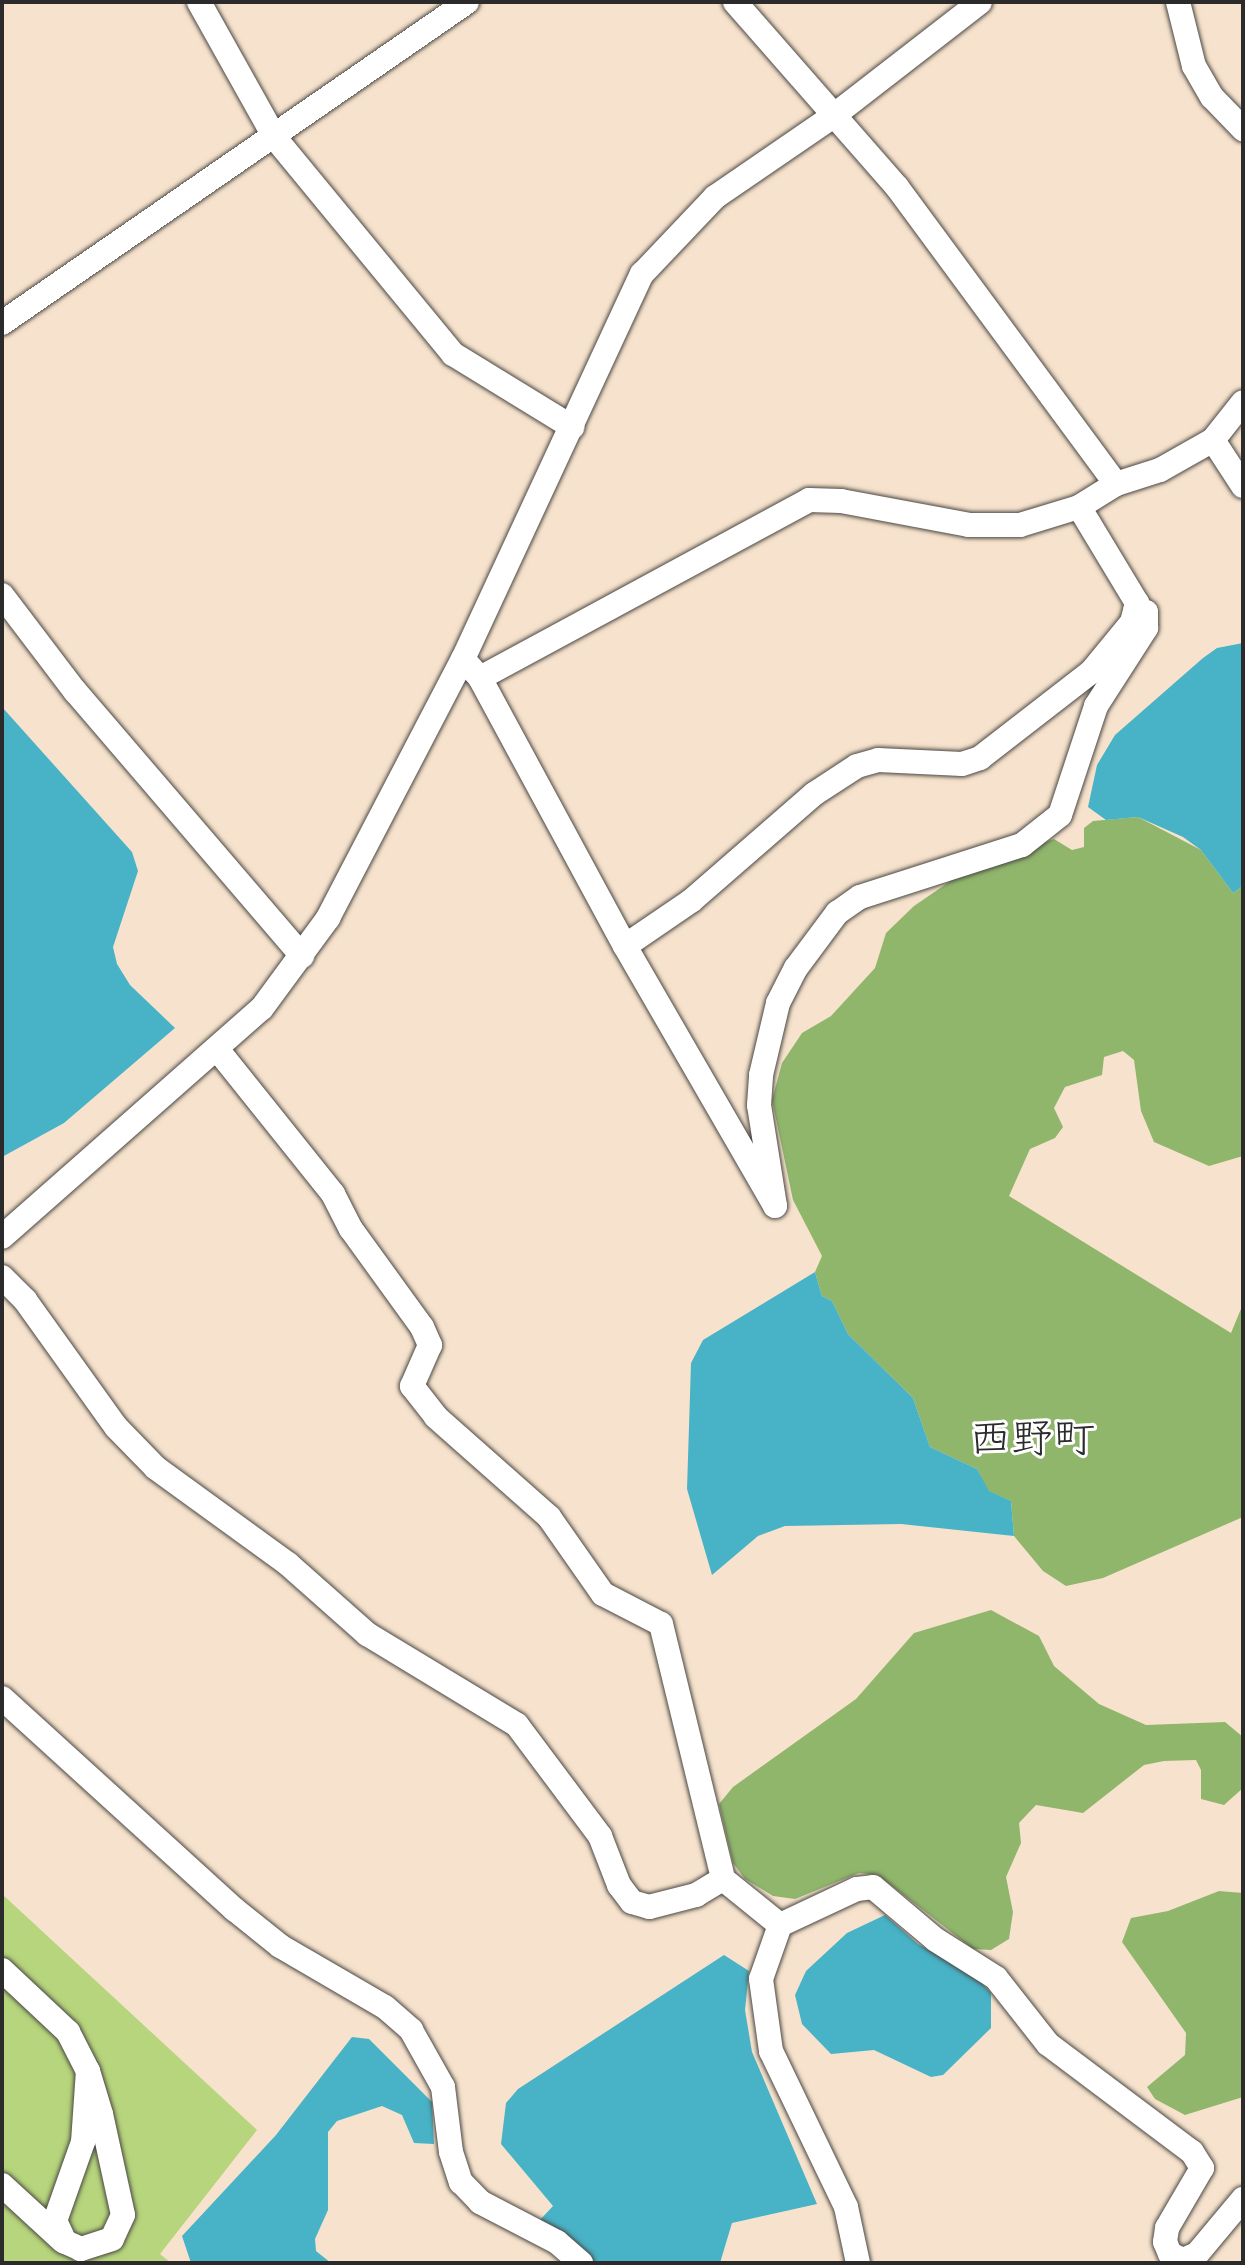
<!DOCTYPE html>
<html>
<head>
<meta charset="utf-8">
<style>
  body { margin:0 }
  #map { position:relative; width:1245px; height:2265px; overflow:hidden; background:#f7e3cd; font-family:Caveat,"Klee One",sans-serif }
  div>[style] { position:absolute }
  .green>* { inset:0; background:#b6d57c }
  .forest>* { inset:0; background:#90b66c }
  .water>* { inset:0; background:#48b2c6 }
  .roads { filter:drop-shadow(0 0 2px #4a4743) drop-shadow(0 0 2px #4a4743) }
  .minor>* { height:24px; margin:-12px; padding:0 12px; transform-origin:12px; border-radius:12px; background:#fff }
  span { translate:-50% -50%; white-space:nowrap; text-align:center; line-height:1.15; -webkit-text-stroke:6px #fff; paint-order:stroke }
  .quarter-label { font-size:42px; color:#2b2b2b }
  .frame { position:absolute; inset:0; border:4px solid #2b2b2b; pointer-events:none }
</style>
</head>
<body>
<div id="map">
  <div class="green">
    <div style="clip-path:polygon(2px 1894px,257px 2130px,160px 2254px,171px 2263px,2px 2263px)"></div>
  </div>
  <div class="forest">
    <div style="clip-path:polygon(1138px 817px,1201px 850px,1233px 893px,1243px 886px,1243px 1156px,1209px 1166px,1154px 1142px,1141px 1111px,1134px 1060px,1123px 1051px,1104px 1057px,1102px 1075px,1065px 1087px,1054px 1108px,1063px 1127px,1055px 1138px,1030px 1149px,1009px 1196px,1231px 1333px,1243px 1304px,1243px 1517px,1103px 1578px,1066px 1586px,1043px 1571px,1014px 1536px,1011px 1501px,988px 1491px,977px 1469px,930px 1447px,913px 1398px,848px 1334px,832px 1301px,822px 1296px,815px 1272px,822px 1256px,793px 1200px,772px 1100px,782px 1063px,802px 1033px,831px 1016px,875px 968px,886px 933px,914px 906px,965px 871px,1054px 839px,1072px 850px,1084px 847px,1084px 828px,1093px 821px)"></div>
    <div style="clip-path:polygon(991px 1610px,1039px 1636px,1054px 1666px,1099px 1704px,1146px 1725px,1225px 1722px,1243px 1737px,1243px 1788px,1224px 1805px,1201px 1799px,1201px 1770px,1196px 1760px,1164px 1761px,1144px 1765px,1083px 1813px,1036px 1805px,1019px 1823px,1021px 1843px,1006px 1877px,1013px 1912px,1009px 1939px,991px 1950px,973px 1949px,878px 1875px,859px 1873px,795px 1899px,773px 1896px,745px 1879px,733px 1863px,719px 1804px,733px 1787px,856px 1699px,914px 1633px)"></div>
    <div style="clip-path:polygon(1219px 1891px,1243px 1893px,1243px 2097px,1185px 2115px,1155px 2099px,1147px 2087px,1185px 2055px,1186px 2033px,1122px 1942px,1131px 1918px,1168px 1911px)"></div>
  </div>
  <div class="water">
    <div style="clip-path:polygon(1243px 643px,1243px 886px,1233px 893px,1201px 850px,1183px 837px,1138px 817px,1106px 820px,1088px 807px,1097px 765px,1115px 735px,1203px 658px,1217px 648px)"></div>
    <div style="clip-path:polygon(2px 707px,132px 852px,138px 871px,113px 947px,117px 964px,130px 985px,175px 1028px,64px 1123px,2px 1157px)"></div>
    <div style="clip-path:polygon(815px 1272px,822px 1296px,832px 1301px,848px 1334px,913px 1398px,930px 1447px,977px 1469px,989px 1491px,1011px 1501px,1014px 1536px,901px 1524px,785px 1526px,758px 1536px,712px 1575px,687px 1489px,691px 1363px,703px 1340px)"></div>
    <div style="clip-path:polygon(885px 1915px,918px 1944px,973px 1974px,991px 1993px,991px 2028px,943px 2075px,931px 2077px,874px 2050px,831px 2054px,802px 2024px,795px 1995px,806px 1971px,847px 1933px)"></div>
    <div style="clip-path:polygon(724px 1955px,749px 1971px,745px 2010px,752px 2052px,817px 2204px,732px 2223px,720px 2263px,593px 2263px,539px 2221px,553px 2206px,501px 2144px,506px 2103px,518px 2089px)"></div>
    <div style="clip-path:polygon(352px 2037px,369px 2039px,432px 2102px,434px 2144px,414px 2143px,402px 2115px,382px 2106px,337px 2121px,328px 2132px,328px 2210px,315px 2239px,316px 2251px,331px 2263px,191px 2263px,182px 2236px,276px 2135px)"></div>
  </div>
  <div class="roads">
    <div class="minor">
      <div style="left:199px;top:2px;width:156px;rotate:60.8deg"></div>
      <div style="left:275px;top:138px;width:280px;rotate:50.5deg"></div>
      <div style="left:453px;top:354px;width:140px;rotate:31.5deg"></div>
      <div style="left:735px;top:2px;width:246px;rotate:48.8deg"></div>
      <div style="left:897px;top:187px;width:369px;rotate:53.6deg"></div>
      <div style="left:1178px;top:2px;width:66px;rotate:76deg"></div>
      <div style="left:1194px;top:66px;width:36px;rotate:60deg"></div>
      <div style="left:1212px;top:97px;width:45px;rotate:45.9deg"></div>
      <div style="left:2px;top:323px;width:565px;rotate:-34.62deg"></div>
      <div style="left:1213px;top:440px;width:55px;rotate:56.9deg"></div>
      <div style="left:2px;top:595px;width:121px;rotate:52.8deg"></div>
      <div style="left:75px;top:691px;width:349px;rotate:49.4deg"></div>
      <div style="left:463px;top:659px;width:25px;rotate:48deg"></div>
      <div style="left:480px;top:678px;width:305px;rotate:61.6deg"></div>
      <div style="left:625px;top:946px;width:300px;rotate:60deg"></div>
      <div style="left:775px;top:1206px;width:102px;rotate:-99deg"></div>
      <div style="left:759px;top:1105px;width:30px;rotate:-86deg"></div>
      <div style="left:761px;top:1075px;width:74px;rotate:-76.7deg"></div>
      <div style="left:778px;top:1003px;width:39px;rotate:-63deg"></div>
      <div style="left:796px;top:968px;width:69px;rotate:-53.3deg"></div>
      <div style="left:837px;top:913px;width:28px;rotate:-35deg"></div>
      <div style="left:860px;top:897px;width:170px;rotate:-17.8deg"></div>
      <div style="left:1022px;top:845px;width:48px;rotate:-38.3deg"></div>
      <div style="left:1060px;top:815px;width:115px;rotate:-71.7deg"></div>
      <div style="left:1096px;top:706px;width:93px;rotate:-57.3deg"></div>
      <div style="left:1146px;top:628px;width:16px;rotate:-90deg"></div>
      <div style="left:1146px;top:612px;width:11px;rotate:-165deg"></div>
      <div style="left:480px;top:678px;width:374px;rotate:-28.4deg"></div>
      <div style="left:809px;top:500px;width:32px;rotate:2deg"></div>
      <div style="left:841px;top:501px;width:130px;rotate:10.6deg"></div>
      <div style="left:969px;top:525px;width:51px"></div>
      <div style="left:1020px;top:525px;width:62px;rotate:-17deg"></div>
      <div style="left:1079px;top:507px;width:44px;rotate:-31.9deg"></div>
      <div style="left:1116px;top:484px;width:46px;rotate:-17.7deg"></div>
      <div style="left:1160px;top:470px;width:61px;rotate:-29.5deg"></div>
      <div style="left:1213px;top:440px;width:48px;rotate:-51.7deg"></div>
      <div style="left:625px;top:946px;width:80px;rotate:-34.3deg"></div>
      <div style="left:691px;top:901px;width:163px;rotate:-41deg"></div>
      <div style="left:814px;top:794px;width:51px;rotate:-33.1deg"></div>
      <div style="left:857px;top:766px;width:22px;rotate:-16deg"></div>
      <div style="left:878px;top:760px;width:84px;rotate:2.7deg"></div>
      <div style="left:962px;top:764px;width:19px;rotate:-18deg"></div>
      <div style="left:980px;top:758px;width:140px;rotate:-37.8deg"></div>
      <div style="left:1091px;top:672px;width:65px;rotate:-50.6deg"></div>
      <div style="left:1132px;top:622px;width:20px;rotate:-75deg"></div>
      <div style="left:1137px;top:603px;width:112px;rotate:-121.1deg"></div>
      <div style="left:217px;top:1049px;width:186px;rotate:51.3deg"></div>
      <div style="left:333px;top:1194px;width:39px;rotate:63deg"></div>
      <div style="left:351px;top:1229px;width:121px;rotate:54.1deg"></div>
      <div style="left:422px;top:1327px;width:20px;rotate:66deg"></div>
      <div style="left:430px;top:1345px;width:45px;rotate:113.7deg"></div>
      <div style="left:412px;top:1386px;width:39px;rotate:52deg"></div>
      <div style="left:436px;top:1417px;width:151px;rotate:41.5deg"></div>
      <div style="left:549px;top:1517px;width:94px;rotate:55deg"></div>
      <div style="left:603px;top:1594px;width:65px;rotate:27.3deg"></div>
      <div style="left:661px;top:1624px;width:262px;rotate:76.3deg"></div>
      <div style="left:723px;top:1879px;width:73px;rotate:38.9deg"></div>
      <div style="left:780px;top:1925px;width:57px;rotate:109.4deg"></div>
      <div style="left:761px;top:1979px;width:73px;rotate:82.1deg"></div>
      <div style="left:771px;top:2051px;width:173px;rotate:64.3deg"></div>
      <div style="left:846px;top:2207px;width:57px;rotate:77.9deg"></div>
      <div style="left:2px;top:1237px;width:346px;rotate:-41.4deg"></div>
      <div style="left:262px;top:1008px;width:112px;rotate:-53.7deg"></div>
      <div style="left:328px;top:918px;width:292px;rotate:-62.5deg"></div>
      <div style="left:463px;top:659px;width:425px;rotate:-65.1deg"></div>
      <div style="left:642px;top:274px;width:106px;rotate:-46.5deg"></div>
      <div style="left:715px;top:197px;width:142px;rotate:-34.4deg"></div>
      <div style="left:832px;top:117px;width:187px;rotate:-37.8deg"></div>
      <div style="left:2px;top:1277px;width:33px;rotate:45deg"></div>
      <div style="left:25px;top:1300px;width:156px;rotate:54.4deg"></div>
      <div style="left:116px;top:1427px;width:57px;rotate:45.7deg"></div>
      <div style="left:156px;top:1468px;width:163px;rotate:36deg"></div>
      <div style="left:288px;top:1564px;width:106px;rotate:41.5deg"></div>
      <div style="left:367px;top:1634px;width:175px;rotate:31.2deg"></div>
      <div style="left:517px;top:1725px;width:139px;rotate:53.2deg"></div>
      <div style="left:600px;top:1836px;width:53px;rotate:68.8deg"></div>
      <div style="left:619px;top:1885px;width:21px;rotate:53deg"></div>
      <div style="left:632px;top:1902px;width:18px;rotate:16deg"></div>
      <div style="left:649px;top:1907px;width:49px;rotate:-14.3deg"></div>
      <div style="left:696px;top:1895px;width:31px;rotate:-31deg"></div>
      <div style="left:2px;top:1698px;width:314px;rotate:42.3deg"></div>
      <div style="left:234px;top:1909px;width:59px;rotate:38.8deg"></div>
      <div style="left:280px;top:1946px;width:121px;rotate:30.2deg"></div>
      <div style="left:385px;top:2007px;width:35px;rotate:41deg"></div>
      <div style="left:411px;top:2030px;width:65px;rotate:60.7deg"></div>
      <div style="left:443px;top:2087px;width:65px;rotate:83deg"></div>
      <div style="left:451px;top:2152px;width:32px;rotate:72deg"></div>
      <div style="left:461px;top:2182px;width:28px;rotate:46deg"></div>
      <div style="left:480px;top:2202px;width:87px;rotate:27.5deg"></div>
      <div style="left:557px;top:2242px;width:32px;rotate:41deg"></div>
      <div style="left:780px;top:1925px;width:85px;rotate:-25.1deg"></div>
      <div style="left:857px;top:1889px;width:16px;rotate:-7deg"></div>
      <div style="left:873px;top:1887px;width:82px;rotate:40.1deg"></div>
      <div style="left:936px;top:1940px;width:71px;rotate:32.3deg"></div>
      <div style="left:996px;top:1978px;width:84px;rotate:51.8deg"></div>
      <div style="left:1048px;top:2044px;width:180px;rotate:36.9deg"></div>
      <div style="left:1192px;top:2152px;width:19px;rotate:58deg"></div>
      <div style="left:1202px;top:2168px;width:69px;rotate:120.3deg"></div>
      <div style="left:1167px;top:2228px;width:14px;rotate:98deg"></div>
      <div style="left:1165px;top:2242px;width:13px;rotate:67deg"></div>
      <div style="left:1170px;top:2254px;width:14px;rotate:25deg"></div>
      <div style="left:1183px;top:2260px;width:15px;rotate:-23deg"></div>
      <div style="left:1197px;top:2254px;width:72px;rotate:-50.1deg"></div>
      <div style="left:2px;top:1970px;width:91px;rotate:43.2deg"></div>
      <div style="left:68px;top:2032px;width:44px;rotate:62.9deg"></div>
      <div style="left:88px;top:2071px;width:45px;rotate:73.2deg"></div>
      <div style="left:101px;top:2114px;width:103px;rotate:77.7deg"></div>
      <div style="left:123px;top:2215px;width:26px;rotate:115deg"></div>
      <div style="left:112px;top:2239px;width:33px;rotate:162deg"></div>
      <div style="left:81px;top:2249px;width:17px;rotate:-156deg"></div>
      <div style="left:65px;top:2242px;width:23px;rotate:-115deg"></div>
      <div style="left:55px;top:2221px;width:84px;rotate:-70.5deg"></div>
      <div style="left:83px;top:2142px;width:71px;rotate:-86deg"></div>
      <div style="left:2px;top:2185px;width:83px;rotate:42.6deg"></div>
    </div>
  </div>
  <div class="quarter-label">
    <span style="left:1032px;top:1439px">西野町</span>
  </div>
  <div class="frame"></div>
</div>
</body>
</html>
